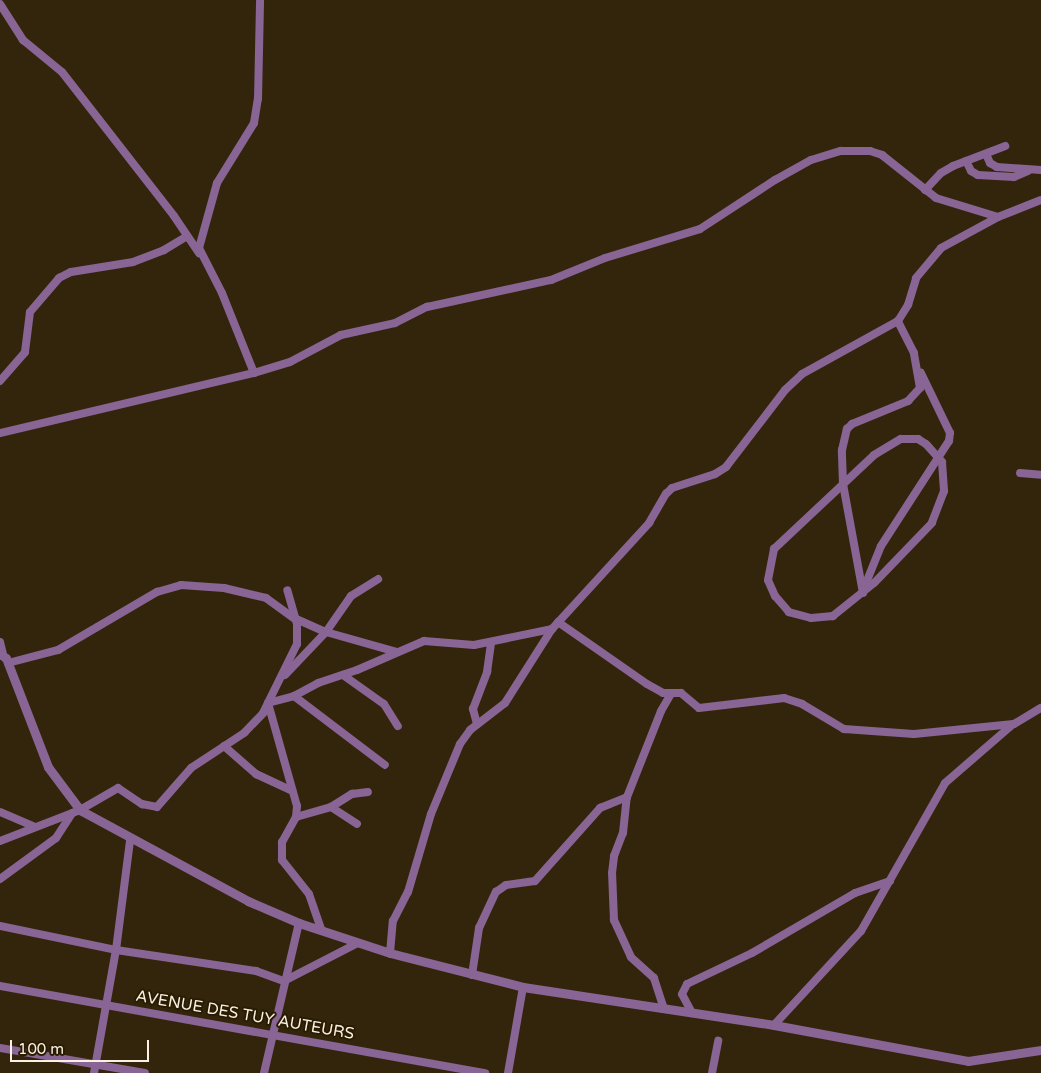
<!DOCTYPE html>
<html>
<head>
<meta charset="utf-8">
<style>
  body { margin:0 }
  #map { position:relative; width:1041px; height:1073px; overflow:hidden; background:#33250b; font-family:"Varela Round",sans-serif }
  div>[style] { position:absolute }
  .minor>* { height:8px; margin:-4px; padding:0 4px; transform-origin:4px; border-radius:4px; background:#886594 }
  .tertiary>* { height:9px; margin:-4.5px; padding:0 4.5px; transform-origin:4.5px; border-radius:4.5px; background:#886594 }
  span { translate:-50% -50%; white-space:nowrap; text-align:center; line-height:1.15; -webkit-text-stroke:4px #291c02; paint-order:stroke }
  .street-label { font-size:16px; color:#faf1e2 }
  .scale { position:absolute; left:10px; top:1040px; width:139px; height:22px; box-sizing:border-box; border:2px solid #faf1e2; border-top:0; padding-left:6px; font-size:15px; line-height:18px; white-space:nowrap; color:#faf1e2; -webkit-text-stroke:4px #291c02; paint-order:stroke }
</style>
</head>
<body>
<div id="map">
  <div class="minor">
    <div style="left:0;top:4px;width:43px;rotate:57.4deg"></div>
    <div style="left:23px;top:40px;width:50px;rotate:39.4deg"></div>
    <div style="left:62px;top:72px;width:182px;rotate:52.1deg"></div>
    <div style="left:174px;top:216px;width:45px;rotate:56deg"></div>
    <div style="left:986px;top:154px;width:10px;rotate:66deg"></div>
    <div style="left:990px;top:163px;width:8px;rotate:30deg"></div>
    <div style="left:997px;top:167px;width:44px;rotate:3.9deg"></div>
    <div style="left:966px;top:161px;width:11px;rotate:63deg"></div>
    <div style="left:971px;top:171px;width:8px;rotate:30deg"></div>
    <div style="left:978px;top:175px;width:36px;rotate:3deg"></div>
    <div style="left:1014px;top:177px;width:15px;rotate:-23deg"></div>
    <div style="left:925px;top:190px;width:23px;rotate:-47deg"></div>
    <div style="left:941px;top:173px;width:14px;rotate:-30deg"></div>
    <div style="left:953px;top:166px;width:56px;rotate:-21deg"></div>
    <div style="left:254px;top:373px;width:86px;rotate:-111.8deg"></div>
    <div style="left:222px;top:293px;width:51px;rotate:-117.1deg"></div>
    <div style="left:199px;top:248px;width:67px;rotate:-74.5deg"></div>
    <div style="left:217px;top:183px;width:70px;rotate:-58.3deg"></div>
    <div style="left:254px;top:123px;width:24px;rotate:-81deg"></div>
    <div style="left:258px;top:99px;width:99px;rotate:-88.8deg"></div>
    <div style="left:0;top:381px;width:38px;rotate:-49deg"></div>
    <div style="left:25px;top:352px;width:40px;rotate:-82.9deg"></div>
    <div style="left:30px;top:312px;width:45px;rotate:-49.5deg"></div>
    <div style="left:59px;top:278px;width:13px;rotate:-27deg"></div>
    <div style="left:71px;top:272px;width:63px;rotate:-9.2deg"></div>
    <div style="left:133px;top:262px;width:33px;rotate:-21deg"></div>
    <div style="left:164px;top:250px;width:26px;rotate:-31deg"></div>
    <div style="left:0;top:433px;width:261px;rotate:-13.3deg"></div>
    <div style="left:254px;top:373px;width:38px;rotate:-17deg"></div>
    <div style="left:290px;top:362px;width:58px;rotate:-27.9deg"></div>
    <div style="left:341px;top:335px;width:55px;rotate:-12.5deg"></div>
    <div style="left:395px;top:323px;width:36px;rotate:-27deg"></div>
    <div style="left:427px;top:307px;width:127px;rotate:-12.3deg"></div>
    <div style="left:551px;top:280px;width:58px;rotate:-22.2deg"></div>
    <div style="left:605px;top:258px;width:99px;rotate:-17deg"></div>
    <div style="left:700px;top:229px;width:90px;rotate:-33.2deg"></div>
    <div style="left:775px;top:180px;width:41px;rotate:-29.1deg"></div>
    <div style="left:811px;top:160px;width:31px;rotate:-17deg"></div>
    <div style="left:841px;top:151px;width:29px"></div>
    <div style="left:870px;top:151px;width:13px;rotate:18deg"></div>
    <div style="left:882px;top:155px;width:69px;rotate:38.5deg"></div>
    <div style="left:936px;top:198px;width:65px;rotate:17deg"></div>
    <div style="left:901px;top:439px;width:17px"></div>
    <div style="left:918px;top:439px;width:9px;rotate:32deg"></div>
    <div style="left:926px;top:444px;width:24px;rotate:48deg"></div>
    <div style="left:942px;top:462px;width:29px;rotate:86deg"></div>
    <div style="left:944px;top:491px;width:34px;rotate:111deg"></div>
    <div style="left:932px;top:523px;width:83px;rotate:134deg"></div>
    <div style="left:874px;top:583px;width:53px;rotate:141.2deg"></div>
    <div style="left:833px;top:616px;width:22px;rotate:175deg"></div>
    <div style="left:811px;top:618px;width:23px;rotate:-165deg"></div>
    <div style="left:789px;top:612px;width:21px;rotate:-131deg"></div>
    <div style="left:775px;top:596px;width:17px;rotate:-114deg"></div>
    <div style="left:768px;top:580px;width:32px;rotate:-79deg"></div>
    <div style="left:774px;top:549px;width:137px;rotate:-43.2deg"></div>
    <div style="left:874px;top:455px;width:31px;rotate:-31deg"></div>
    <div style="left:1020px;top:473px;width:21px;rotate:5deg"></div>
    <div style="left:864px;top:588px;width:45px;rotate:-68deg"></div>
    <div style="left:881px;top:546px;width:125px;rotate:-57.1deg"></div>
    <div style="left:949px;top:441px;width:8px;rotate:-83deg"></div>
    <div style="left:950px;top:433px;width:67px;rotate:-115.8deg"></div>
    <div style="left:863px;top:593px;width:111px;rotate:-100.4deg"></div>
    <div style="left:843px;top:484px;width:34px;rotate:-92deg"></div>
    <div style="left:842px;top:450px;width:22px;rotate:-77deg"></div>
    <div style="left:847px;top:429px;width:7px;rotate:-45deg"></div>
    <div style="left:852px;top:424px;width:61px;rotate:-22.3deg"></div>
    <div style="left:908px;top:401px;width:18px;rotate:-47deg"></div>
    <div style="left:920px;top:388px;width:36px;rotate:-100deg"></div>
    <div style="left:914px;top:353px;width:36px;rotate:-117deg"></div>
    <div style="left:558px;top:622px;width:108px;rotate:34.9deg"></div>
    <div style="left:647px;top:684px;width:18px;rotate:29deg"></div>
    <div style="left:663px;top:693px;width:18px"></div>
    <div style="left:681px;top:693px;width:23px;rotate:40deg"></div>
    <div style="left:699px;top:708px;width:86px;rotate:-6.7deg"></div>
    <div style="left:784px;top:698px;width:19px;rotate:18deg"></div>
    <div style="left:802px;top:704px;width:49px;rotate:30.8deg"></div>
    <div style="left:844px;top:729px;width:70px;rotate:4.1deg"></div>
    <div style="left:914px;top:734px;width:100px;rotate:-5.7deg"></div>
    <div style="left:1014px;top:724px;width:31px;rotate:-31deg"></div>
    <div style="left:0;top:642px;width:12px;rotate:76deg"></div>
    <div style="left:8px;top:663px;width:52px;rotate:-14.6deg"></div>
    <div style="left:58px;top:650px;width:115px;rotate:-30.4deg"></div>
    <div style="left:157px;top:592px;width:25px;rotate:-16deg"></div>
    <div style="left:181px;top:585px;width:43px;rotate:4deg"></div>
    <div style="left:224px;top:588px;width:43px;rotate:13.4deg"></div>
    <div style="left:266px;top:598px;width:34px;rotate:36deg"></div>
    <div style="left:294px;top:618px;width:35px;rotate:24deg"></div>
    <div style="left:326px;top:632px;width:74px;rotate:15.7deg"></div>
    <div style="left:285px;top:675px;width:59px;rotate:-46.4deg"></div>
    <div style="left:326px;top:632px;width:44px;rotate:-55.2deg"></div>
    <div style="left:351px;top:596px;width:32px;rotate:-32deg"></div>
    <div style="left:343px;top:675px;width:50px;rotate:35.3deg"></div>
    <div style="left:384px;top:704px;width:26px;rotate:58deg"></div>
    <div style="left:294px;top:696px;width:114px;rotate:37.2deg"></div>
    <div style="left:268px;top:703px;width:27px;rotate:-15deg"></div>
    <div style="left:294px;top:696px;width:27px;rotate:-28deg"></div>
    <div style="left:318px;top:683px;width:41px;rotate:-18.4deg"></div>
    <div style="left:357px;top:670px;width:73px;rotate:-23.4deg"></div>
    <div style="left:424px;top:641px;width:50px;rotate:4.6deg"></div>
    <div style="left:474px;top:645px;width:80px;rotate:-11.6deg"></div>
    <div style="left:268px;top:703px;width:107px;rotate:74.3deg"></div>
    <div style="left:297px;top:806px;width:11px;rotate:95deg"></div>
    <div style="left:296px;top:817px;width:29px;rotate:119deg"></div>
    <div style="left:282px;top:842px;width:18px;rotate:90deg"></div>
    <div style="left:282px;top:860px;width:43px;rotate:51.5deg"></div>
    <div style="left:309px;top:894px;width:39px;rotate:71deg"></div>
    <div style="left:477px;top:724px;width:16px;rotate:-105deg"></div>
    <div style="left:473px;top:709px;width:40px;rotate:-69deg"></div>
    <div style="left:487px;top:672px;width:30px;rotate:-82deg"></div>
    <div style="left:224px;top:746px;width:43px;rotate:41.2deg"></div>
    <div style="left:256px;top:774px;width:40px;rotate:25deg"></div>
    <div style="left:331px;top:807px;width:31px;rotate:33deg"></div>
    <div style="left:0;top:812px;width:38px;rotate:23deg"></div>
    <div style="left:296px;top:817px;width:36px;rotate:-16deg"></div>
    <div style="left:331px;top:807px;width:25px;rotate:-32deg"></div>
    <div style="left:352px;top:794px;width:16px;rotate:-7deg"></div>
    <div style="left:0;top:841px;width:86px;rotate:-21.2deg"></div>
    <div style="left:80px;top:810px;width:44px;rotate:-30.1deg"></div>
    <div style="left:118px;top:788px;width:29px;rotate:34deg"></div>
    <div style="left:142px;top:804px;width:15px;rotate:11deg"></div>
    <div style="left:157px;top:807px;width:52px;rotate:-48.9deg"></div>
    <div style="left:191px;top:768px;width:64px;rotate:-33.4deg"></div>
    <div style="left:244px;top:733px;width:28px;rotate:-46deg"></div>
    <div style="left:263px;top:713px;width:77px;rotate:-63.8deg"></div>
    <div style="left:297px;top:644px;width:20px;rotate:-90deg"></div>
    <div style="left:297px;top:624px;width:35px;rotate:-106deg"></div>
    <div style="left:0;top:879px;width:69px;rotate:-36.2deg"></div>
    <div style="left:56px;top:838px;width:30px;rotate:-57deg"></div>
    <div style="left:0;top:926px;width:118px;rotate:11.7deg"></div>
    <div style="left:116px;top:950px;width:142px;rotate:8.5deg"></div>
    <div style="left:256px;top:971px;width:30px;rotate:20deg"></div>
    <div style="left:284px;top:981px;width:83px;rotate:-27.2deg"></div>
    <div style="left:390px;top:953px;width:32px;rotate:-85deg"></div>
    <div style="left:393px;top:921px;width:33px;rotate:-63deg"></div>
    <div style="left:408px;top:892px;width:81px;rotate:-73.6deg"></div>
    <div style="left:431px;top:814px;width:76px;rotate:-67.5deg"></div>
    <div style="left:460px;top:744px;width:17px;rotate:-54deg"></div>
    <div style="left:470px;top:730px;width:44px;rotate:-37.6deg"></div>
    <div style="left:505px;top:703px;width:88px;rotate:-57.6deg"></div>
    <div style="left:552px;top:629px;width:144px;rotate:-47.5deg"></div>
    <div style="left:649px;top:523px;width:34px;rotate:-60deg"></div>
    <div style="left:666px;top:494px;width:8px;rotate:-45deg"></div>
    <div style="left:672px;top:488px;width:45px;rotate:-18deg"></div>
    <div style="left:715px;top:474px;width:13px;rotate:-32deg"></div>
    <div style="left:726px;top:467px;width:97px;rotate:-52.5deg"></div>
    <div style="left:785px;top:390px;width:23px;rotate:-43deg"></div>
    <div style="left:802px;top:374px;width:110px;rotate:-28.9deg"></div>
    <div style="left:898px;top:321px;width:19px;rotate:-58deg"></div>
    <div style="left:908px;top:305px;width:28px;rotate:-73deg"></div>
    <div style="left:916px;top:278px;width:39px;rotate:-50deg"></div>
    <div style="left:941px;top:248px;width:65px;rotate:-28.5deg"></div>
    <div style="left:998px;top:217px;width:46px;rotate:-21.6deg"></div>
    <div style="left:472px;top:975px;width:48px;rotate:-81.5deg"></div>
    <div style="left:479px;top:928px;width:40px;rotate:-65deg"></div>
    <div style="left:496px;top:892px;width:12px;rotate:-35deg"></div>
    <div style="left:506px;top:885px;width:29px;rotate:-8deg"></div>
    <div style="left:535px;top:881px;width:98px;rotate:-48.3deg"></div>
    <div style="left:600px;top:808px;width:29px;rotate:-22deg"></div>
    <div style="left:0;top:986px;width:493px;rotate:10.2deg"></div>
    <div style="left:664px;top:1009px;width:33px;rotate:-108deg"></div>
    <div style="left:654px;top:978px;width:31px;rotate:-138deg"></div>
    <div style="left:631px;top:957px;width:41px;rotate:-114.7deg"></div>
    <div style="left:614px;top:920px;width:47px;rotate:-92.4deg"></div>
    <div style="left:612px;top:873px;width:17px;rotate:-83deg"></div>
    <div style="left:614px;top:856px;width:25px;rotate:-69deg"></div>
    <div style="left:623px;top:833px;width:36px;rotate:-84deg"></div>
    <div style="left:627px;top:797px;width:92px;rotate:-68.4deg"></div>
    <div style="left:661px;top:711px;width:20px;rotate:-60deg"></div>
    <div style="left:692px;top:1013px;width:21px;rotate:-118deg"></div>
    <div style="left:682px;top:994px;width:11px;rotate:-63deg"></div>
    <div style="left:687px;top:984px;width:72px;rotate:-25.5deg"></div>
    <div style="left:752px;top:953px;width:119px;rotate:-30.2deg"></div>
    <div style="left:855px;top:893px;width:37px;rotate:-19deg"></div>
    <div style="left:774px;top:1025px;width:128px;rotate:-47.2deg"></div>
    <div style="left:861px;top:931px;width:170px;rotate:-60.4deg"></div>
    <div style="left:945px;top:783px;width:89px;rotate:-40.9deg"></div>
    <div style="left:0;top:1048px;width:147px;rotate:9.8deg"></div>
    <div style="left:94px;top:1073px;width:125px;rotate:-79.9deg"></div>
    <div style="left:116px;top:950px;width:111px;rotate:-82.7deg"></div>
    <div style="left:264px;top:1073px;width:154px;rotate:-76.9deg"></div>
    <div style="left:508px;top:1073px;width:87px;rotate:-80.1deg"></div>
    <div style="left:712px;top:1073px;width:33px;rotate:-79deg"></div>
  </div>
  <div class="tertiary">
    <div style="left:0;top:654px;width:7px;rotate:34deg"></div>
    <div style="left:6px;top:658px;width:117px;rotate:68.9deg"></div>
    <div style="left:48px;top:767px;width:54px;rotate:53.3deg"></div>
    <div style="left:80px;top:810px;width:191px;rotate:28.4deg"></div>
    <div style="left:248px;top:901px;width:56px;rotate:23.3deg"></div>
    <div style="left:299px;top:923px;width:96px;rotate:18.2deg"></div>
    <div style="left:390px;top:953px;width:137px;rotate:14.3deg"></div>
    <div style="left:523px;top:987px;width:254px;rotate:8.6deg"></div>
    <div style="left:774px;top:1025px;width:197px;rotate:10.5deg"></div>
    <div style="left:968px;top:1061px;width:74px;rotate:-8.6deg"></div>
  </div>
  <div class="street-label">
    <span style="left:245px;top:1015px;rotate:10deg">AVENUE DES TUY AUTEURS</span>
  </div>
  <div class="scale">100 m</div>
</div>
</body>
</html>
